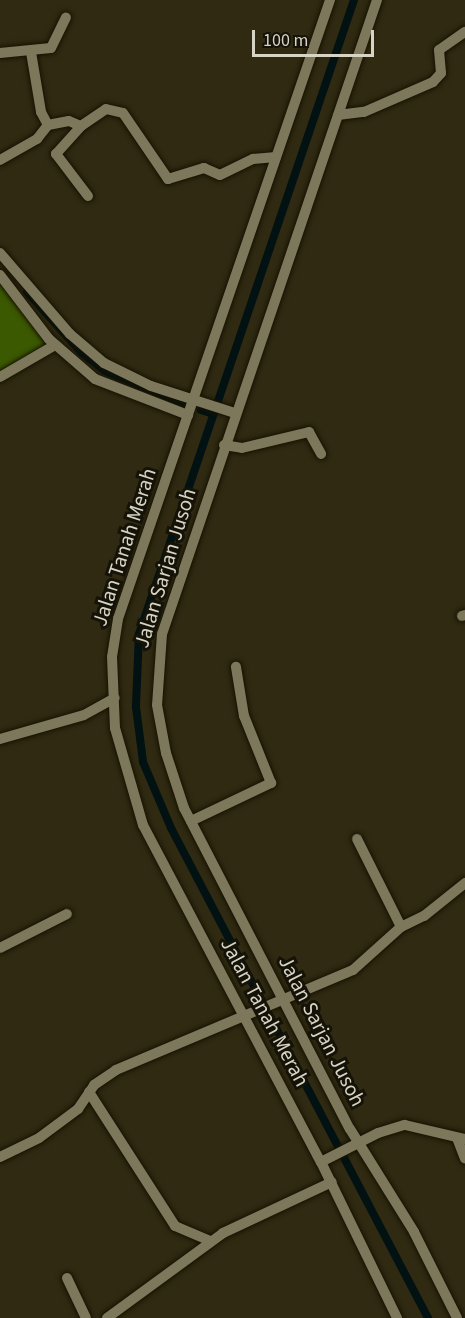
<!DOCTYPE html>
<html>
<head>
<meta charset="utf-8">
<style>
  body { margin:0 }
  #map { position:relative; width:465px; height:1318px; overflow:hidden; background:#2f2a11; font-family:"Source Sans 3",sans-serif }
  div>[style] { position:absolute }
  .green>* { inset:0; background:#3b5900 }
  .canal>* { height:8px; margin:-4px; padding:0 4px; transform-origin:4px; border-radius:4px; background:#021213 }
  .roads { filter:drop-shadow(0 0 2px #171200) drop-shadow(0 0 2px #171200) }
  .minor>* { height:10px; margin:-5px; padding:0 5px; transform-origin:5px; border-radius:5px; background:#7d785c }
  span { translate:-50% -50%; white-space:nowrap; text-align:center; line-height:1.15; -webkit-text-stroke:6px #151308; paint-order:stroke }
  .street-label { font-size:21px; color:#d7d4c5 }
  .scale { position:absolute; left:252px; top:30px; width:122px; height:27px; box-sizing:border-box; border:3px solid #d7d4c5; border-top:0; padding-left:8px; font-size:18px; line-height:21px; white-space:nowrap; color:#d7d4c5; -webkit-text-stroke:4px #151308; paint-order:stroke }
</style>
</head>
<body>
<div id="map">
  <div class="green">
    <div style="clip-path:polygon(0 277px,51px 342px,0 374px)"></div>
  </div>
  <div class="canal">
    <div style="left:354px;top:0;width:669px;rotate:108.73deg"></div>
    <div style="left:139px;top:634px;width:73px;rotate:92.4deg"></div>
    <div style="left:136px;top:707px;width:55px;rotate:82.7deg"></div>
    <div style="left:143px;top:762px;width:72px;rotate:67deg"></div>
    <div style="left:171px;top:828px;width:553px;rotate:62.32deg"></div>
    <div style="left:27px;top:292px;width:82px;rotate:48deg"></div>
    <div style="left:82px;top:353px;width:29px;rotate:38deg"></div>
    <div style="left:105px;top:371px;width:87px;rotate:22.4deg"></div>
    <div style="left:201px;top:410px;width:13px;rotate:18deg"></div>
  </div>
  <div class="roads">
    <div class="minor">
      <div style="left:330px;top:0;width:654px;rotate:108.91deg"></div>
      <div style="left:118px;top:619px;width:38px;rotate:99deg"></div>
      <div style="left:112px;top:657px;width:71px;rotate:87.6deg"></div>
      <div style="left:115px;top:728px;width:101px;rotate:73.9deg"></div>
      <div style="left:143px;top:825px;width:381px;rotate:62.2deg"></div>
      <div style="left:321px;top:1162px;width:174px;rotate:64deg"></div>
      <div style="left:377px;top:0;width:669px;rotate:108.73deg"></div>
      <div style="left:162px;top:634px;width:71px;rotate:94deg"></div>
      <div style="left:157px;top:705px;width:49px;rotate:79.4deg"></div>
      <div style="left:166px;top:753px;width:58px;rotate:71.9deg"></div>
      <div style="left:184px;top:808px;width:361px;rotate:62.7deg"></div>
      <div style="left:350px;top:1129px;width:121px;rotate:58.1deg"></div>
      <div style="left:414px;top:1232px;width:96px;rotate:63.4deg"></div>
      <div style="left:31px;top:52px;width:61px;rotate:80.5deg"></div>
      <div style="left:41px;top:112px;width:15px;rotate:62deg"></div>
      <div style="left:0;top:53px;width:51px;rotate:-5.6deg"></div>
      <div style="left:51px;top:48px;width:34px;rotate:-64deg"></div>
      <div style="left:338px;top:115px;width:26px;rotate:-7deg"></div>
      <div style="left:364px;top:112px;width:75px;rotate:-23.5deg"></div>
      <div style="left:433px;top:82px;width:12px;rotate:-48deg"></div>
      <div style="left:441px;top:73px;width:23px;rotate:-95deg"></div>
      <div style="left:439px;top:50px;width:32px;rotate:-35deg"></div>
      <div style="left:0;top:160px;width:43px;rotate:-29.6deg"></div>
      <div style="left:37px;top:139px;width:18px;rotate:-52deg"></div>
      <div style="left:48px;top:125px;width:21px;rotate:-11deg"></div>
      <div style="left:69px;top:121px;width:13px;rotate:23deg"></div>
      <div style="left:88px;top:196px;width:53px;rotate:-127.3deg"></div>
      <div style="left:56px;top:154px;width:38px;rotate:-48deg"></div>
      <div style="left:81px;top:126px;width:30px;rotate:-34deg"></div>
      <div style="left:106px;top:109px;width:17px;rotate:13deg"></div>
      <div style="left:123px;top:113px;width:80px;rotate:55.7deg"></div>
      <div style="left:168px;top:179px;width:38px;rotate:-17deg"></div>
      <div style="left:204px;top:168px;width:17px;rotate:24deg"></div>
      <div style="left:220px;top:175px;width:37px;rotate:-26deg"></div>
      <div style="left:253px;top:159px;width:23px;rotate:-5deg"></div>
      <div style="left:0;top:253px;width:107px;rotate:49.2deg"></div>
      <div style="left:70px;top:334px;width:45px;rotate:40.5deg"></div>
      <div style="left:104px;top:363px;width:52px;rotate:26.1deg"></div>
      <div style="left:151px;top:386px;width:88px;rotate:17.8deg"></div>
      <div style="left:0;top:275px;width:81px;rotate:52.6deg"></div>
      <div style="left:49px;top:339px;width:61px;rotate:41deg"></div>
      <div style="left:95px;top:379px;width:100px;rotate:21.2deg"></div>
      <div style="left:0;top:377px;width:64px;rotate:-30.2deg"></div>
      <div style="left:224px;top:445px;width:18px;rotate:9deg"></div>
      <div style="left:242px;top:448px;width:69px;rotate:-13.4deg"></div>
      <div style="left:309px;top:432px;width:25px;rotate:61deg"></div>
      <div style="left:462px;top:616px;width:3px;rotate:-18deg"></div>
      <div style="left:0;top:739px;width:87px;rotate:-15.9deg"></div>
      <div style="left:84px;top:715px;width:35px;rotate:-29deg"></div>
      <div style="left:191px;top:821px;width:89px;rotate:-25.4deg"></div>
      <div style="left:271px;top:783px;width:72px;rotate:-111.9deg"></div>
      <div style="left:244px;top:716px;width:50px;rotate:-99.3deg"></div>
      <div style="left:357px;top:839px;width:98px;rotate:63.4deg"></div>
      <div style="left:0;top:948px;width:75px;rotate:-26.9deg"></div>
      <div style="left:89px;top:1092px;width:159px;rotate:57.3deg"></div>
      <div style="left:175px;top:1226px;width:39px;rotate:23deg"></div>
      <div style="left:457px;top:1138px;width:22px;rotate:69deg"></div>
      <div style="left:0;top:1157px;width:43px;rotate:-26deg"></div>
      <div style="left:39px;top:1138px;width:49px;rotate:-36.6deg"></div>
      <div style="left:78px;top:1109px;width:29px;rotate:-56deg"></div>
      <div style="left:94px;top:1085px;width:27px;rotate:-34deg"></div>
      <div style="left:116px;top:1070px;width:257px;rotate:-22.9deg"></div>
      <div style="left:353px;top:970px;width:64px;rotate:-41.9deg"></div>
      <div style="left:401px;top:927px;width:25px;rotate:-26deg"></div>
      <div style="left:424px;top:916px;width:53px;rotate:-38.8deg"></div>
      <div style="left:321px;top:1162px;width:64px;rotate:-27deg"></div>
      <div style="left:378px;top:1133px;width:28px;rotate:-17deg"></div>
      <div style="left:405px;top:1125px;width:62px;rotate:13.1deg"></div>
      <div style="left:67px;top:1278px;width:44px;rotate:64.6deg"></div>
      <div style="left:107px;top:1318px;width:144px;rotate:-36.2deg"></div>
      <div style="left:223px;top:1233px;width:120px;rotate:-25.1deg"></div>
    </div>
  </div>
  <div class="street-label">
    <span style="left:124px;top:547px;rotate:-72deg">Jalan Tanah Merah</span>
    <span style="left:165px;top:568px;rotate:-73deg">Jalan Sarjan Jusoh</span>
    <span style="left:265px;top:1012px;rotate:62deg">Jalan Tanah Merah</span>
    <span style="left:322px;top:1031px;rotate:63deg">Jalan Sarjan Jusoh</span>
  </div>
  <div class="scale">100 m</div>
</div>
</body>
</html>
